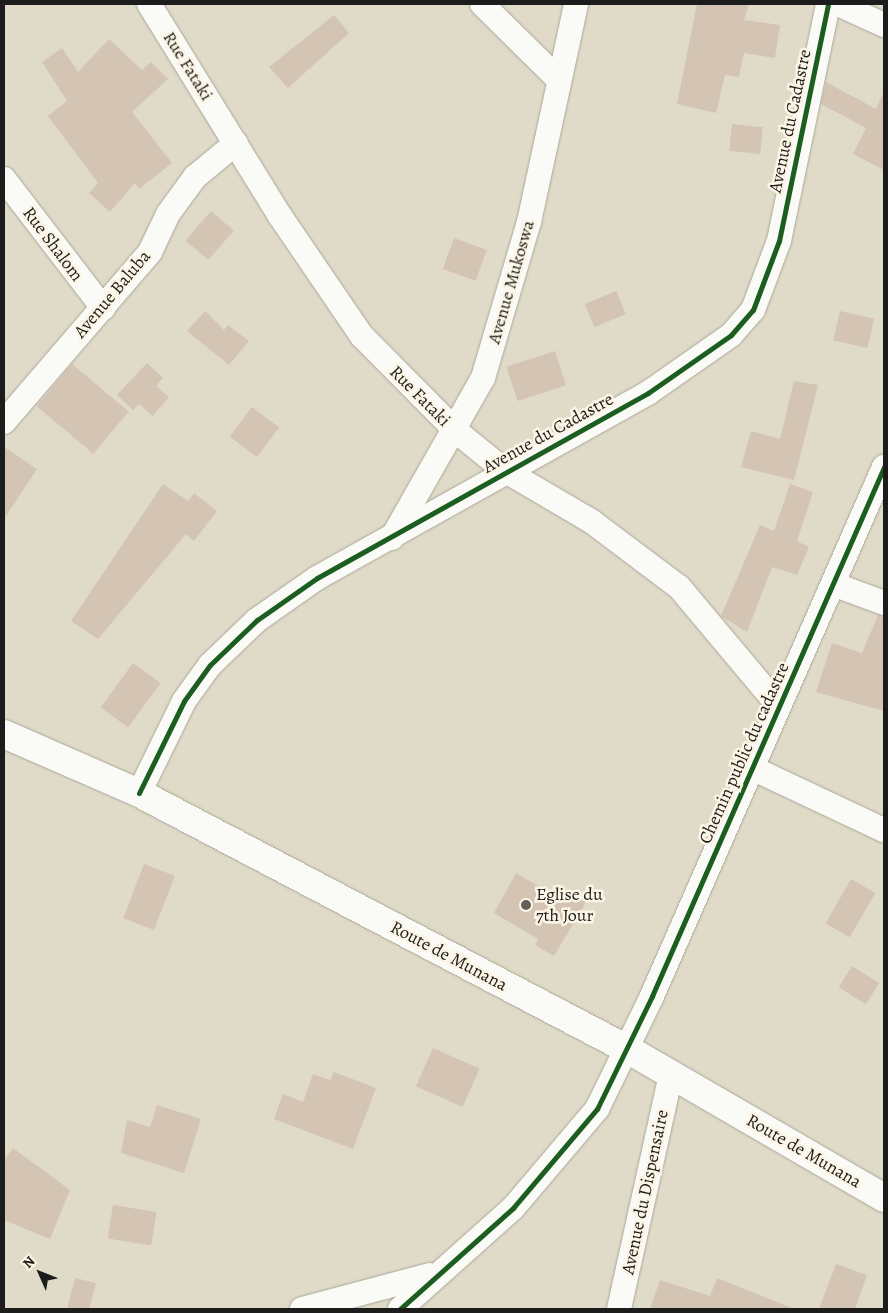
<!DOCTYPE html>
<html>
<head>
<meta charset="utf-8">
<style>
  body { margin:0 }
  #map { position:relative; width:888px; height:1313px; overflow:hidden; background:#e0dbc8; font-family:Alegreya,serif }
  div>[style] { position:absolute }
  .building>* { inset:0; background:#d4c4b3; transform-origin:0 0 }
  .roads { filter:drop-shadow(0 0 1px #aaa69a) drop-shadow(0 0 1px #aaa69a) }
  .minor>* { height:24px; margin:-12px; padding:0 12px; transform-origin:12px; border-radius:12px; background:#fafaf7 }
  .secondary>* { height:28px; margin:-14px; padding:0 14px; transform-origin:14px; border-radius:14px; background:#fafaf7 }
  .cycleway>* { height:5px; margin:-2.5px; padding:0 2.5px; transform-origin:2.5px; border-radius:2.5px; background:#1b5e20 }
  .dots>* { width:14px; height:14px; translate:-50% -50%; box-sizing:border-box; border:2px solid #fcf5e5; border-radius:50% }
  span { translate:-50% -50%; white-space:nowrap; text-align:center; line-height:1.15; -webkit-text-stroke:5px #fcf5e5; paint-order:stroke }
  .street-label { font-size:18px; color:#1c1c1c }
  .poi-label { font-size:18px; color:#1c1c1c }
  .left { translate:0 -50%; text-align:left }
  .frame { position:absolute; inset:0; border:5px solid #1c1c1c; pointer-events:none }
  .north { position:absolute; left:15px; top:1248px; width:50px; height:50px; -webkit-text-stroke:4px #fcf5e5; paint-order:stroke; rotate:314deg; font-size:14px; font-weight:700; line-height:20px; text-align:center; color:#1c1c1c }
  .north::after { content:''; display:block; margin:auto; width:18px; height:22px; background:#1c1c1c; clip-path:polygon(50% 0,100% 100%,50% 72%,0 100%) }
</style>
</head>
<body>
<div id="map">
  <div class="building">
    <div style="clip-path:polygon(697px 4px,749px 4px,744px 20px,780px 25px,775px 58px,744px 53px,739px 77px,725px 75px,716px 113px,677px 104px)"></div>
    <div style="clip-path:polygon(334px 15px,349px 33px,288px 88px,269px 67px)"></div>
    <div style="clip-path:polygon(109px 39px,142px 70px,151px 62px,168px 79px,132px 112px,172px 163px,139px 189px,135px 183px,110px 212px,89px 193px,98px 183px,48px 116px,67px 101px,42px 62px,62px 48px,78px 72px)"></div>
    <div style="clip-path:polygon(826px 82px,876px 109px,884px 91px,884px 170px,853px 154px,866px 128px,821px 104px)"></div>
    <div style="left:732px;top:124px;width:31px;height:27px;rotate:6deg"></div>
    <div style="left:211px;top:211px;width:30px;height:39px;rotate:41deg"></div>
    <div style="left:454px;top:238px;width:35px;height:33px;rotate:20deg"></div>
    <div style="left:616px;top:291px;width:25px;height:34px;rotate:67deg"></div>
    <div style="clip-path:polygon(205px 311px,224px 330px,228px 325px,249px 341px,229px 365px,187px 331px)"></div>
    <div style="left:840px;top:311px;width:35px;height:30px;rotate:13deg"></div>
    <div style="left:555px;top:351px;width:36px;height:51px;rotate:72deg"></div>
    <div style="clip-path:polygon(147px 363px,163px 378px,156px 386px,169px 397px,153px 416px,139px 404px,133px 410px,117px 395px)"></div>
    <div style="left:72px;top:364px;width:74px;height:55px;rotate:40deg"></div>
    <div style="clip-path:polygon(794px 381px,818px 385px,794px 480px,741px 467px,751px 431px,780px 439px)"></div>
    <div style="left:252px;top:407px;width:34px;height:37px;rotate:37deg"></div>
    <div style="clip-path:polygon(4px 447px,37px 469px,4px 519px)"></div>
    <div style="clip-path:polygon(163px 484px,188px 501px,194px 493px,217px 511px,194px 541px,186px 534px,98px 639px,71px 621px)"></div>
    <div style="clip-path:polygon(790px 484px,813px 492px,797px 541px,809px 547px,797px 575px,772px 567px,747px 632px,721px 616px,760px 525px,774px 531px)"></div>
    <div style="clip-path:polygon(878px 615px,884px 616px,884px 711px,816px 692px,832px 643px,862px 653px)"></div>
    <div style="left:133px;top:663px;width:34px;height:55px;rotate:36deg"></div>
    <div style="left:144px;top:864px;width:33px;height:58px;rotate:21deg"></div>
    <div style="clip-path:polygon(516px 873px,562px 900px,568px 890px,586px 902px,554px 956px,535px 945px,538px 939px,494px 913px)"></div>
    <div style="left:851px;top:879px;width:28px;height:51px;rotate:30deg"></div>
    <div style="left:852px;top:966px;width:32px;height:25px;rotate:32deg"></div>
    <div style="left:433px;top:1048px;width:51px;height:42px;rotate:24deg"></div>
    <div style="clip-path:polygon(334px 1072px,376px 1088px,353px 1149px,274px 1119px,283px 1094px,303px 1102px,313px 1074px,330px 1080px)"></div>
    <div style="clip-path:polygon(157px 1105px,201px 1119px,184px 1173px,121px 1153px,127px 1120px,150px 1127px)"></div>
    <div style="clip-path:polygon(13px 1148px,70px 1190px,50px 1239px,4px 1220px,4px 1160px)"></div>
    <div style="left:113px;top:1205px;width:44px;height:34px;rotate:9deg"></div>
    <div style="clip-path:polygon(836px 1264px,867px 1275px,855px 1309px,819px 1309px)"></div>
    <div style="clip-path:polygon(75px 1278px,96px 1283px,89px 1309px,67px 1309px)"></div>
    <div style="clip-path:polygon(717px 1278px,792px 1308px,791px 1309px,650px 1309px,660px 1280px,710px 1296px)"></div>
  </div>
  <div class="roads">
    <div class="minor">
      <div style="left:149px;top:4px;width:249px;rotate:58.3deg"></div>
      <div style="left:280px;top:216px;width:145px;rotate:55.7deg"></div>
      <div style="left:362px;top:336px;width:134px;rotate:45.3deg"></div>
      <div style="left:456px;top:431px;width:62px;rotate:39.1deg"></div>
      <div style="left:504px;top:470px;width:101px;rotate:30.4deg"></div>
      <div style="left:591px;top:521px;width:110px;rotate:36.9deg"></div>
      <div style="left:679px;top:587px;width:155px;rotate:50deg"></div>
      <div style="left:482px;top:4px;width:105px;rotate:44.6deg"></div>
      <div style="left:838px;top:4px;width:51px;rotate:24.5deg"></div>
      <div style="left:4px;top:179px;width:163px;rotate:52.5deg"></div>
      <div style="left:4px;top:422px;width:224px;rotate:-49.3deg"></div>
      <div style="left:150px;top:252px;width:42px;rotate:-64.7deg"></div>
      <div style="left:168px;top:214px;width:46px;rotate:-53.9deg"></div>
      <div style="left:195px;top:177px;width:53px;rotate:-39.7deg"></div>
      <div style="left:392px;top:538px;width:184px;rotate:-60.4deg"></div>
      <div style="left:483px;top:378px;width:163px;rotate:-73.6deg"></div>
      <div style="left:529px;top:222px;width:223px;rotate:-77.8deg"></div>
      <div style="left:835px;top:585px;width:52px;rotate:20.2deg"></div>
      <div style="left:752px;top:768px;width:146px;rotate:25.2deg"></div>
      <div style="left:139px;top:793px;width:102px;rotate:-63.9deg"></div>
      <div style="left:184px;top:701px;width:44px;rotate:-54.2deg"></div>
      <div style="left:210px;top:665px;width:65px;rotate:-43.8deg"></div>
      <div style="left:257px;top:620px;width:73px;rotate:-35deg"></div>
      <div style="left:317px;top:578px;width:379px;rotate:-29.2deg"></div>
      <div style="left:648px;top:393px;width:101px;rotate:-34.9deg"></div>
      <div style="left:731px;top:335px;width:33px;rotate:-49deg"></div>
      <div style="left:753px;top:310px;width:74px;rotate:-69.4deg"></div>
      <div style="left:779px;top:241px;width:242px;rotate:-78.3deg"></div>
      <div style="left:302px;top:1309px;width:132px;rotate:-14.9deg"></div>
      <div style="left:400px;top:1309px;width:152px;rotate:-41.8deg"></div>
      <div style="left:513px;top:1208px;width:130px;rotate:-49.7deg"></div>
      <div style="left:597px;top:1109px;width:126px;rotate:-64deg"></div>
      <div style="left:652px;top:996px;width:578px;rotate:-66.32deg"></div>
      <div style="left:619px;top:1309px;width:241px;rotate:-77.5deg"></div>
    </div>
    <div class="secondary">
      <div style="left:4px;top:734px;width:147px;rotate:23.6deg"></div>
      <div style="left:139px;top:793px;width:551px;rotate:27.68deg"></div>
      <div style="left:627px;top:1049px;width:297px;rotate:30.1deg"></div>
    </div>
  </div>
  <div class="cycleway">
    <div style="left:139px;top:793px;width:102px;rotate:-63.9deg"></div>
    <div style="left:184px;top:701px;width:44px;rotate:-54.2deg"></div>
    <div style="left:210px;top:665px;width:65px;rotate:-43.8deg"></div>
    <div style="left:257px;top:620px;width:73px;rotate:-35deg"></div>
    <div style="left:317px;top:578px;width:379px;rotate:-29.2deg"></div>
    <div style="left:648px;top:393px;width:101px;rotate:-34.9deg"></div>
    <div style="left:731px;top:335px;width:33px;rotate:-49deg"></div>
    <div style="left:753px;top:310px;width:74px;rotate:-69.4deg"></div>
    <div style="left:779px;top:241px;width:242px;rotate:-78.3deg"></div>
    <div style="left:400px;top:1309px;width:152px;rotate:-41.8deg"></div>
    <div style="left:513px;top:1208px;width:130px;rotate:-49.7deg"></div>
    <div style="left:597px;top:1109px;width:126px;rotate:-64deg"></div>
    <div style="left:652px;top:996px;width:578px;rotate:-66.32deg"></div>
  </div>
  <div class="dots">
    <div style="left:526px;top:905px;background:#615f58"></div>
  </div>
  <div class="street-label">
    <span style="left:188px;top:66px;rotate:58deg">Rue Fataki</span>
    <span style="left:790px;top:121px;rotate:-78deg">Avenue du Cadastre</span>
    <span style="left:53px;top:244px;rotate:53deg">Rue Shalom</span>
    <span style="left:511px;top:282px;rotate:-74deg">Avenue Mukoswa</span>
    <span style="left:112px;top:294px;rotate:-50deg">Avenue Baluba</span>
    <span style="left:420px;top:396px;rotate:45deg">Rue Fataki</span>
    <span style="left:548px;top:433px;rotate:-29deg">Avenue du Cadastre</span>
    <span style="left:744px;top:753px;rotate:-66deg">Chemin public du cadastre</span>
    <span style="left:449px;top:956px;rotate:28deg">Route de Munana</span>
    <span style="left:804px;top:1151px;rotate:30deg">Route de Munana</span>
    <span style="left:645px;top:1192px;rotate:-78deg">Avenue du Dispensaire</span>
  </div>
  <div class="poi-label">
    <span class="left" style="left:536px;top:905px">Eglise du<br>7th Jour</span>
  </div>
  <div class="frame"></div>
  <div class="north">N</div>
</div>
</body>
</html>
